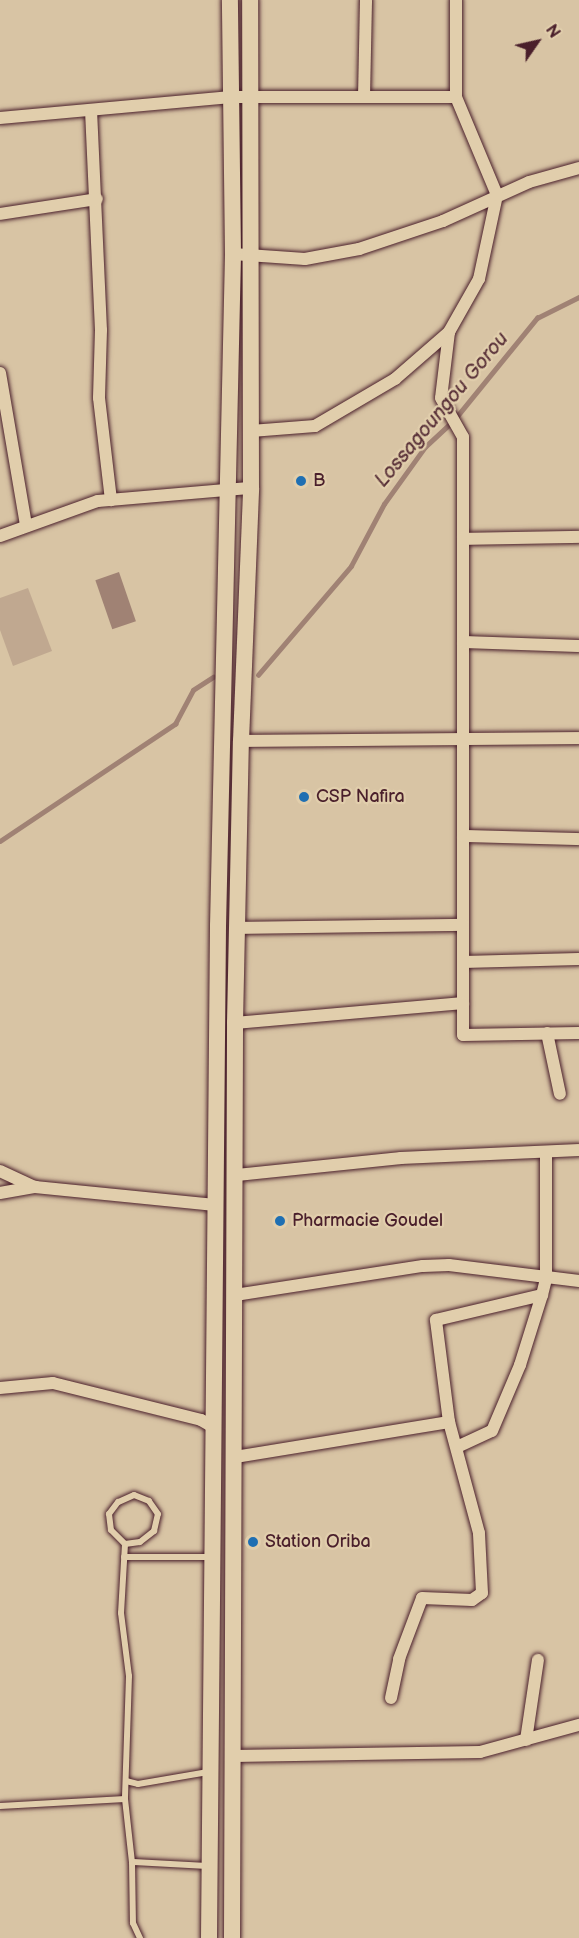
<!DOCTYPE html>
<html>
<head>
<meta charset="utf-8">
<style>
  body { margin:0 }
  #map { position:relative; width:579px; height:1938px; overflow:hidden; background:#d8c4a4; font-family:"Balsamiq Sans",sans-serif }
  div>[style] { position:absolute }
  .green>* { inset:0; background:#c0a890 }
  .water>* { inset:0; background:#a08274; transform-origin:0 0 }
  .stream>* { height:4.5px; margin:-2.25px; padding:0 2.25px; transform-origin:2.25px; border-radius:2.25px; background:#a08274 }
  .roads { filter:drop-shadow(0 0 2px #4a1f2b) drop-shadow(0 0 2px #4a1f2b) }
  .service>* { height:6px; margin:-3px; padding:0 3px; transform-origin:3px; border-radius:3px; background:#e1ceac }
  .minor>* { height:12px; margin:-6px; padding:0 6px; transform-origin:6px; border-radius:6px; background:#e1ceac }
  .secondary>* { height:16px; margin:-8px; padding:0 8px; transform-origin:8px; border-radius:8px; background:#e1ceac }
  .dots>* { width:16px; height:16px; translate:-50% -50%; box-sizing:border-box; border:3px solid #e1ceac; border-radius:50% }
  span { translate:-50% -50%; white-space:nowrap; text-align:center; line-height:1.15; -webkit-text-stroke:4.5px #e1ceac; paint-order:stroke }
  .poi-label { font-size:18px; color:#4a1f2b }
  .left { translate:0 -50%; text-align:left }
  .water-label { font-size:20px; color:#5b333a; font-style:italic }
  .north { position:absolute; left:507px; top:12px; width:60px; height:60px; -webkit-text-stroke:4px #e1ceac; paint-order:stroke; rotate:56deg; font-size:16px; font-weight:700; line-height:24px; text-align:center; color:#4a1f2b }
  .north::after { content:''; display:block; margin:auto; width:21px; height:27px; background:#4a1f2b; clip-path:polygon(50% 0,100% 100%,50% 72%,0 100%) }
</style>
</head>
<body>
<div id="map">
  <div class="green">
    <div style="clip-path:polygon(28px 588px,52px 651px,13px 666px,0 630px,0 598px)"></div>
  </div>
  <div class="water">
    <div style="left:119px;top:572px;width:52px;height:25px;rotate:71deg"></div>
  </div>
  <div class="stream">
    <div style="left:258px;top:675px;width:143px;rotate:-49.5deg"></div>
    <div style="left:351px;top:566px;width:70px;rotate:-62deg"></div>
    <div style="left:384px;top:504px;width:70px;rotate:-54.3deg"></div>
    <div style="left:425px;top:447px;width:40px;rotate:-43deg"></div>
    <div style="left:454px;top:420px;width:132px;rotate:-50.9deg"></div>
    <div style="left:537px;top:318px;width:47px;rotate:-26.6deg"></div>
    <div style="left:0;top:841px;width:211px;rotate:-33.8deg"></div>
    <div style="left:175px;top:724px;width:38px;rotate:-62deg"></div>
    <div style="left:193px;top:690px;width:24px;rotate:-33deg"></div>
  </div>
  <div class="roads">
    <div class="service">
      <div style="left:125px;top:1544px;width:15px;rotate:-8deg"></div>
      <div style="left:140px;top:1542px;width:18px;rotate:-38deg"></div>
      <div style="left:154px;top:1531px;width:17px;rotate:-77deg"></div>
      <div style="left:158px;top:1514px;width:16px;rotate:-125deg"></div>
      <div style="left:149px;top:1501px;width:16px;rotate:-158deg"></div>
      <div style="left:134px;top:1495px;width:17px;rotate:156deg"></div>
      <div style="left:118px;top:1502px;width:15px;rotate:127deg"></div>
      <div style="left:109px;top:1514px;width:16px;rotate:83deg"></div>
      <div style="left:111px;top:1530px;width:20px;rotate:45deg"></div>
      <div style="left:125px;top:1544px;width:69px;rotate:93.3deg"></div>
      <div style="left:121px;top:1613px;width:64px;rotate:82.8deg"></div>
      <div style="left:129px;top:1676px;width:123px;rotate:91.9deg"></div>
      <div style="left:125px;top:1799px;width:63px;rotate:83.7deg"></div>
      <div style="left:132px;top:1862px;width:61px;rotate:89.1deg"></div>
      <div style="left:133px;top:1923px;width:17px;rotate:65deg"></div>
      <div style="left:124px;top:1557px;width:87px"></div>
      <div style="left:126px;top:1781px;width:12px;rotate:14deg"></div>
      <div style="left:138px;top:1784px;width:71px;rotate:-9.7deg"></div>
      <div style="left:0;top:1806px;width:125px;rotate:-3.2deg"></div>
      <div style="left:132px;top:1862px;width:77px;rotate:3deg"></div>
    </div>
    <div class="minor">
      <div style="left:364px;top:97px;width:97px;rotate:-88.8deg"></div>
      <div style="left:91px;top:110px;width:220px;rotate:87.4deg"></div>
      <div style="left:101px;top:330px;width:68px;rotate:91.7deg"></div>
      <div style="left:99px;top:398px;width:103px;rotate:83.3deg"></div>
      <div style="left:0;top:118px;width:232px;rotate:-5.2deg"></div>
      <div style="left:231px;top:97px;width:225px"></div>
      <div style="left:0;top:214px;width:98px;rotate:-8.8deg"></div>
      <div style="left:233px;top:254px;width:72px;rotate:4deg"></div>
      <div style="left:305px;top:259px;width:55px;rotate:-10.5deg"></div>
      <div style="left:359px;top:249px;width:89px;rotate:-18.4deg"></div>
      <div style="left:443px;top:221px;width:94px;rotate:-24.4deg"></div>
      <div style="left:529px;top:182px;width:52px;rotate:-15.6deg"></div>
      <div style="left:449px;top:332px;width:66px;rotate:96.9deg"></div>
      <div style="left:441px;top:398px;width:45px;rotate:60.6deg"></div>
      <div style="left:463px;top:437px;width:598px;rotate:90deg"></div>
      <div style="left:463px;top:1035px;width:116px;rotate:-1deg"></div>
      <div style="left:0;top:373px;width:154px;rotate:80.3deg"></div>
      <div style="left:251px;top:431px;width:64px;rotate:-4.5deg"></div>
      <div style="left:315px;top:426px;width:93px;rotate:-30.4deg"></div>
      <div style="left:395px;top:379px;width:72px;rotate:-41deg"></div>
      <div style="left:449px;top:332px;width:61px;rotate:-60.5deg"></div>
      <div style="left:479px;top:279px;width:86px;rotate:-77.9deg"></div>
      <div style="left:497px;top:195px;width:106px;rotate:-112.7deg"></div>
      <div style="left:456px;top:97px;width:97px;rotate:-90deg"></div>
      <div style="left:0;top:536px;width:104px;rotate:-19.7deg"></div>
      <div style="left:98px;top:501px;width:154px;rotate:-4.9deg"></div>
      <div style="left:463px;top:539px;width:116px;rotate:-1deg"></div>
      <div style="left:463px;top:642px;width:116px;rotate:2deg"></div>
      <div style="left:241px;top:741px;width:338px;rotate:-0.5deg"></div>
      <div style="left:463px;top:836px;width:116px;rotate:1.5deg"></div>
      <div style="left:238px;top:928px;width:225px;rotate:-0.8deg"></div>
      <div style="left:463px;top:962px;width:116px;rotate:-1.5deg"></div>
      <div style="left:235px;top:1023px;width:229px;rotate:-5deg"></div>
      <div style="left:547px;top:1033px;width:62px;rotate:78deg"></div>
      <div style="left:0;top:1171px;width:38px;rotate:25deg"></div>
      <div style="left:35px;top:1187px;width:181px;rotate:5.7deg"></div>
      <div style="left:237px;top:1175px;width:165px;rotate:-5.9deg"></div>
      <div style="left:401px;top:1158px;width:178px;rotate:-2.6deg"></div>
      <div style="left:0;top:1193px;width:36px;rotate:-10deg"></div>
      <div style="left:235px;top:1295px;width:190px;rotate:-8.8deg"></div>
      <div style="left:423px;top:1266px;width:26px;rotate:-2deg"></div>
      <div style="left:449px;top:1265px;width:131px;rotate:7deg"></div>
      <div style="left:0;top:1388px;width:53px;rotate:-5.4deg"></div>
      <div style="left:53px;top:1383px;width:153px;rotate:14deg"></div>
      <div style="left:201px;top:1420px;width:14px;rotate:30deg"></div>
      <div style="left:457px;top:1447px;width:38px;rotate:-25deg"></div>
      <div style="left:492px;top:1431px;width:72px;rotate:-67deg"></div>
      <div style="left:520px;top:1365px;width:73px;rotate:-72.6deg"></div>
      <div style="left:542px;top:1295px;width:16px;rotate:-76deg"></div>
      <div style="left:546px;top:1279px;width:127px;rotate:-90deg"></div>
      <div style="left:235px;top:1457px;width:217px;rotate:-9.3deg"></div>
      <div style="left:391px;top:1698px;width:40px;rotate:-78deg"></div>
      <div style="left:399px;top:1659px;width:65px;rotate:-69.3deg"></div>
      <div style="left:422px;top:1598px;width:50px;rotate:2.3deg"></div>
      <div style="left:472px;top:1600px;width:12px;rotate:-35deg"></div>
      <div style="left:482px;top:1593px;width:60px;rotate:-92.9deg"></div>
      <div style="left:479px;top:1533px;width:115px;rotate:-105.1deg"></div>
      <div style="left:449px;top:1422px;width:103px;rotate:-97.3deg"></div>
      <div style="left:436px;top:1320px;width:109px;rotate:-13.3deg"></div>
      <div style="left:526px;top:1740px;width:81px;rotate:-81.5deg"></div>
      <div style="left:233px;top:1756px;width:247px;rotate:-0.9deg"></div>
      <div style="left:480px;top:1752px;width:103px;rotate:-15.3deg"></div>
    </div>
    <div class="secondary">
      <div style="left:209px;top:1938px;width:1012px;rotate:-89.49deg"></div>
      <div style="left:218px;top:926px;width:672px;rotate:-88.72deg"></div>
      <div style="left:233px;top:254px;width:254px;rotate:-90.7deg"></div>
      <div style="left:232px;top:1938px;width:915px;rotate:-89.81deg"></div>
      <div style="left:235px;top:1023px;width:282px;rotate:-88.8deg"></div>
      <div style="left:241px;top:741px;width:253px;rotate:-87.7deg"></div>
      <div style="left:251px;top:488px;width:488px;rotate:-90.1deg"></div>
    </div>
  </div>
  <div class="dots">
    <div style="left:301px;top:481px;background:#1f6fb2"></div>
    <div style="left:304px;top:797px;background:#1f6fb2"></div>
    <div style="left:280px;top:1221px;background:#1f6fb2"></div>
    <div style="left:253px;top:1542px;background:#1f6fb2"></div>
  </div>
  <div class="poi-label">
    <span class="left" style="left:313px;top:481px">B</span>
    <span class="left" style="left:316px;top:797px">CSP Nafira</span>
    <span class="left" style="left:292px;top:1221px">Pharmacie Goudel</span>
    <span class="left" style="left:265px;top:1542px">Station Oriba</span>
  </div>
  <div class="water-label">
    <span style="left:442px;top:410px;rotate:-50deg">Lossagoungou Gorou</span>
  </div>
  <div class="north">N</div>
</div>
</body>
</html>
